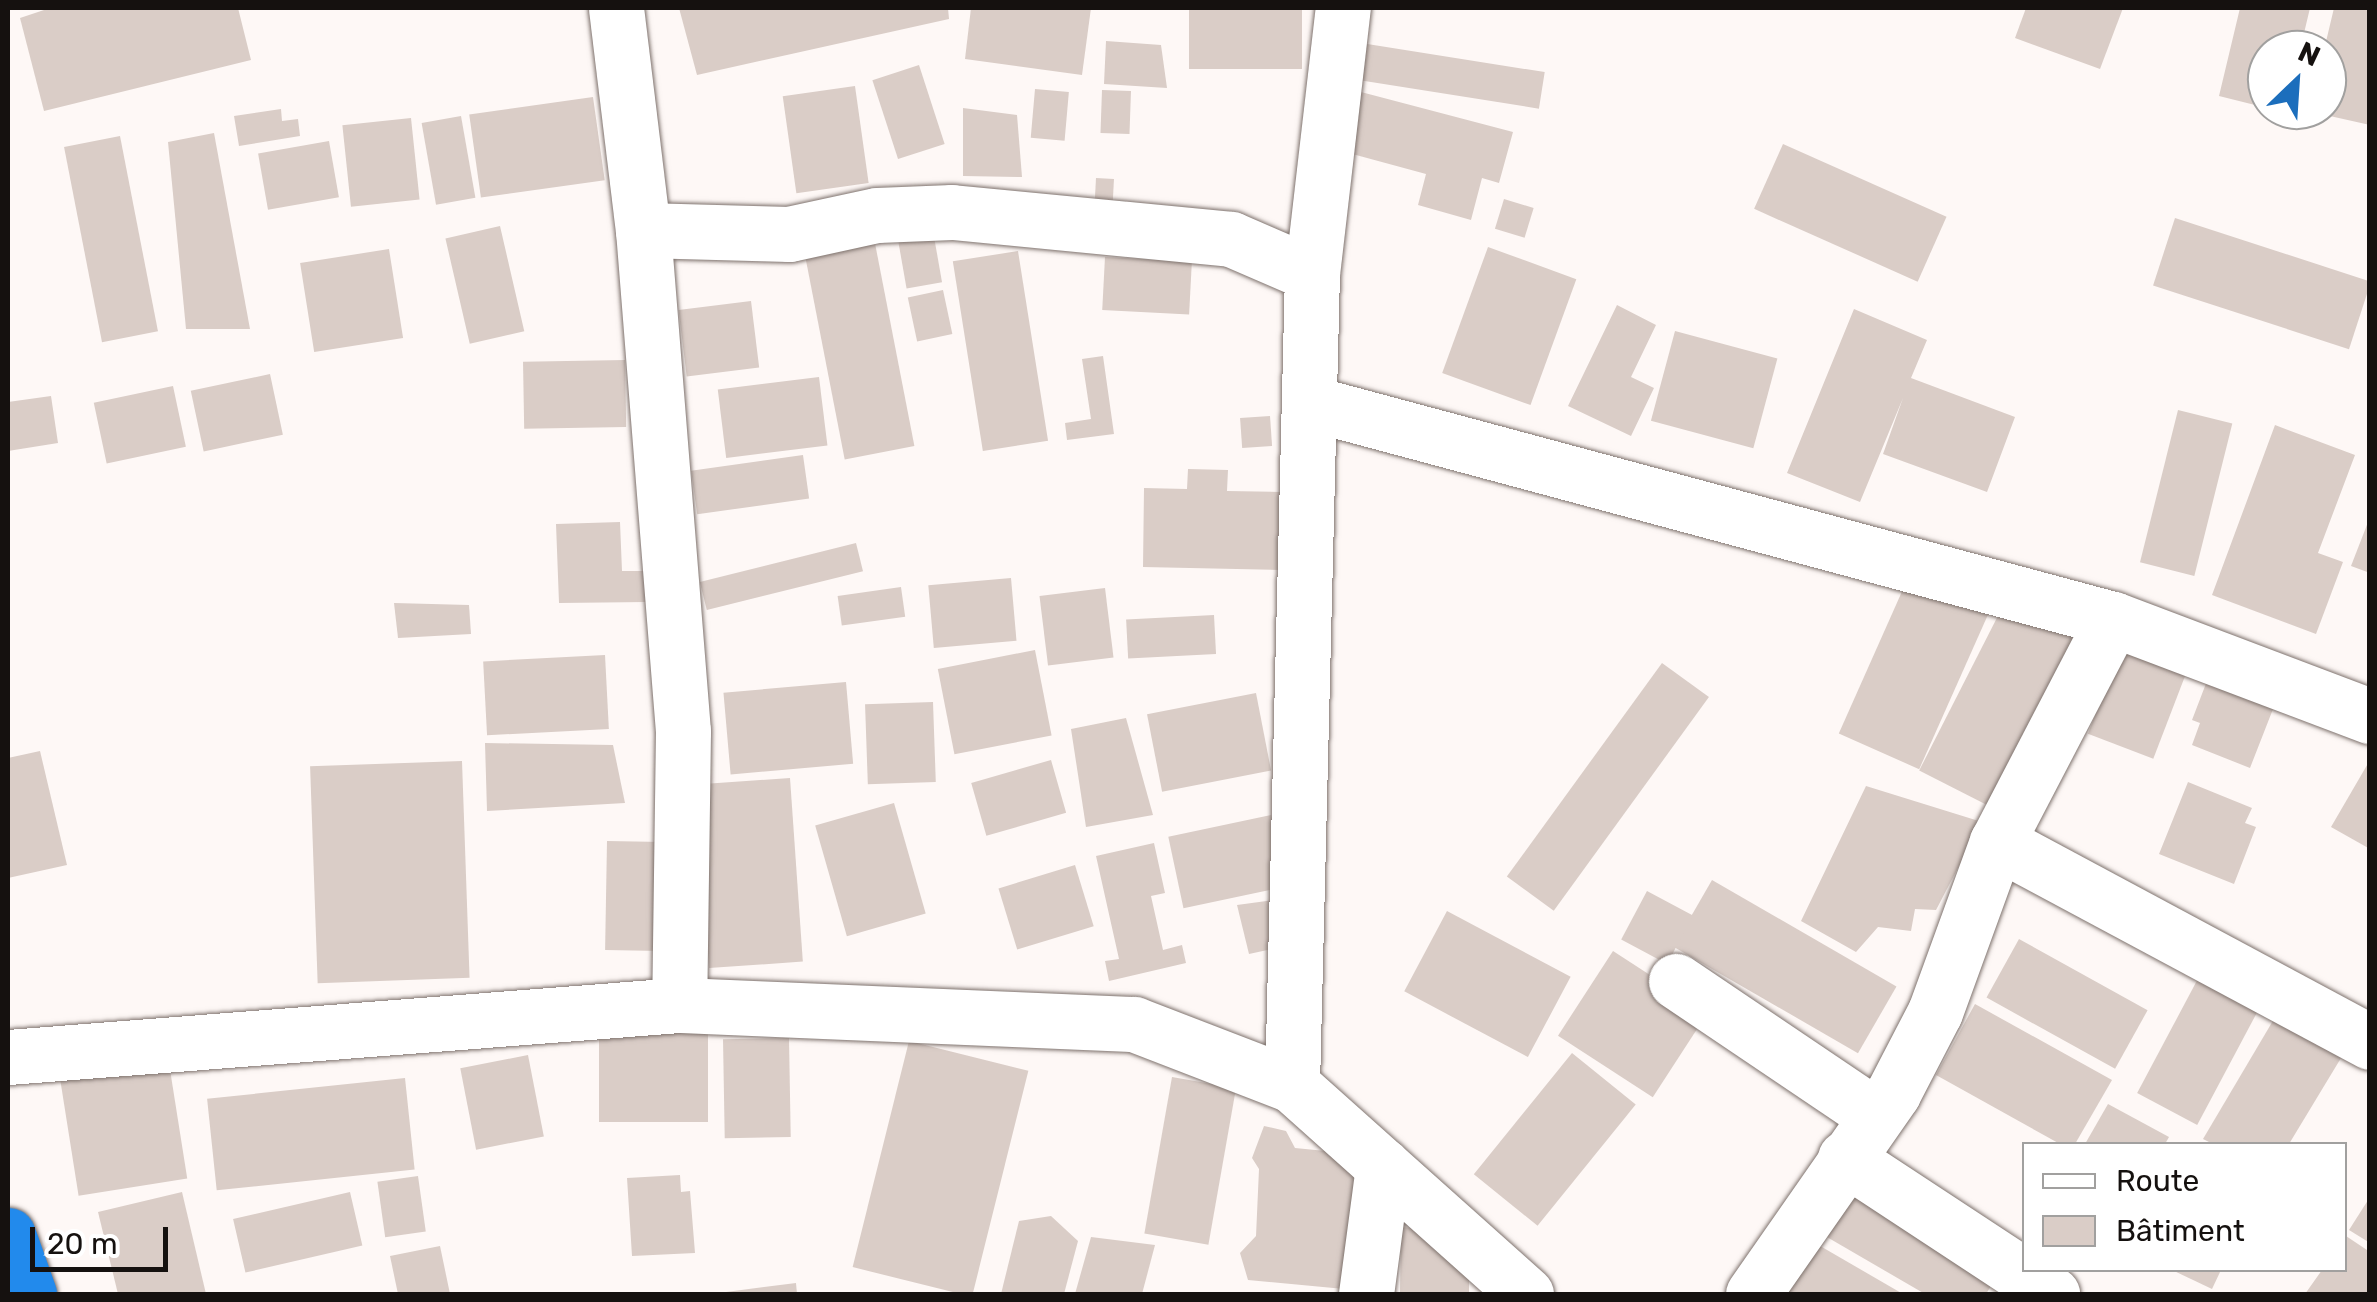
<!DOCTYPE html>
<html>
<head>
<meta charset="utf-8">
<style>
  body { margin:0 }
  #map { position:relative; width:2377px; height:1302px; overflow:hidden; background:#fef8f6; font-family:Rubik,sans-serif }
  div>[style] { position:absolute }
  .building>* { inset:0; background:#dacdc7; transform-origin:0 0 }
  .roads { filter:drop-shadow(0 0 2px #7e726d) drop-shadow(0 0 2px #7e726d) }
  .street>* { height:55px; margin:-27.5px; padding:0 27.5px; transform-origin:27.5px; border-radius:27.5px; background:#fff }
  .highway>* { height:55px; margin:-27.5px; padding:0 27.5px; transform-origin:27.5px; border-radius:27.5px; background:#228aec }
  span { translate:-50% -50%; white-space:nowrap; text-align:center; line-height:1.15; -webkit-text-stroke:10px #fff; paint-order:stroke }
  .frame { position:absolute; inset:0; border:10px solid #15110f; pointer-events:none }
  .legend { position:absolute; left:2022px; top:1142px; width:325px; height:130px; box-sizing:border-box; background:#fff; border:2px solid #a1a09f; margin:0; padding:12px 18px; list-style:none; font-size:30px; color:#15110f }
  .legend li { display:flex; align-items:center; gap:20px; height:50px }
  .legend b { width:50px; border:2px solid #a1a09f }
  .north { position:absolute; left:2247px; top:30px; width:100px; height:100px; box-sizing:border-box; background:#fff; border:2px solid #a1a09f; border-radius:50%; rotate:25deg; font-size:28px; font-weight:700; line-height:40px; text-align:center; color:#15110f }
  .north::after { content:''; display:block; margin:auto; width:35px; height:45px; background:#1c6ebc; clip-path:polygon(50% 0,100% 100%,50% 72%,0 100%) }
  .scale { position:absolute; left:30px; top:1227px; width:138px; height:45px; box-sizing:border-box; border:5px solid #15110f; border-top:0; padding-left:12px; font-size:30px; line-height:35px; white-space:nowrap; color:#15110f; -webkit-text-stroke:8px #fff; paint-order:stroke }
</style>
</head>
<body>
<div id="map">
  <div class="building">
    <div style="clip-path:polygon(50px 8px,238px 8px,251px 60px,44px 111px,20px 18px)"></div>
    <div style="clip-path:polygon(679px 8px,948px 8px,949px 19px,697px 75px)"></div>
    <div style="clip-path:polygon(971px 8px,1091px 8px,1082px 75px,965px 59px)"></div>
    <div style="left:1189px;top:8px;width:113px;height:61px"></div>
    <div style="clip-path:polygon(2026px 8px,2123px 8px,2100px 69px,2015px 38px)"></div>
    <div style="clip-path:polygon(2240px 8px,2310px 8px,2300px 50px,2267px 50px,2267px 108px,2219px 96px)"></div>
    <div style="clip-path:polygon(2334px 8px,2370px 8px,2370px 125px,2312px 112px,2327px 110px,2324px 50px)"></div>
    <div style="clip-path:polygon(1106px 41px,1161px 45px,1167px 88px,1104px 84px)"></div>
    <div style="left:1361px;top:43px;width:186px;height:37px;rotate:9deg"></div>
    <div style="left:919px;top:65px;width:83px;height:49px;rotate:72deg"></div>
    <div style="left:855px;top:86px;width:98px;height:73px;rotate:82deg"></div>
    <div style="left:1035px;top:89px;width:34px;height:49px;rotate:5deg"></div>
    <div style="left:1102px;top:90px;width:29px;height:43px;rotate:2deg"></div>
    <div style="clip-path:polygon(1361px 92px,1513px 132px,1499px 183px,1482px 178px,1471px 220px,1418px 205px,1426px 174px,1345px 152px)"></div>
    <div style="left:593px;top:97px;width:84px;height:125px;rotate:82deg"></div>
    <div style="clip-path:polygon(963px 108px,1017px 115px,1022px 177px,963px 176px)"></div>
    <div style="clip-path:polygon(281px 109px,282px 121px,298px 119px,300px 136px,239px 146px,234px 116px)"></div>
    <div style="left:461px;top:116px;width:83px;height:40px;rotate:80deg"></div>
    <div style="left:411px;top:118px;width:82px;height:69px;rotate:84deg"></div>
    <div style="clip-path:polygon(214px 133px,250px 329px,186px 329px,168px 142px)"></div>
    <div style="left:120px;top:136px;width:199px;height:57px;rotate:79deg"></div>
    <div style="left:329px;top:141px;width:57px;height:72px;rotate:80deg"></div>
    <div style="left:1783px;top:144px;width:179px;height:71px;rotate:24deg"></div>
    <div style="left:1096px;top:178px;width:18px;height:21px;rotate:3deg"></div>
    <div style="left:1504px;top:199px;width:31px;height:31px;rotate:17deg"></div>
    <div style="left:2175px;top:218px;width:206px;height:71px;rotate:18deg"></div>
    <div style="left:500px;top:226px;width:108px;height:56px;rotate:77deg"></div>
    <div style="left:933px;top:231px;width:52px;height:36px;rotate:80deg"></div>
    <div style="left:873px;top:233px;width:217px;height:71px;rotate:79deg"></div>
    <div style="left:1488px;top:247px;width:94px;height:134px;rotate:20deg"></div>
    <div style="left:389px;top:249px;width:90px;height:90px;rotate:81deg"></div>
    <div style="left:1018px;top:251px;width:192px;height:66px;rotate:81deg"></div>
    <div style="left:1105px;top:257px;width:87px;height:53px;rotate:3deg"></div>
    <div style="left:943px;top:290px;width:45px;height:36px;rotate:78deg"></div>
    <div style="left:751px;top:301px;width:67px;height:73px;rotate:83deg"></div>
    <div style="clip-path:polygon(1617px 305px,1656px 325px,1631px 377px,1654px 388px,1631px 436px,1568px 406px)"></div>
    <div style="clip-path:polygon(1854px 309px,1927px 340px,1911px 378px,2015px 417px,1987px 492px,1883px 454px,1903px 398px,1860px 502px,1787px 473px)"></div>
    <div style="left:1675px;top:331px;width:106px;height:93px;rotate:15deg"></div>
    <div style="clip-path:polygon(1103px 356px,1114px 434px,1067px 440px,1065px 423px,1091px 419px,1082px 359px)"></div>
    <div style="left:625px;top:360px;width:67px;height:102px;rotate:89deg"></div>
    <div style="left:270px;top:374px;width:62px;height:81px;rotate:78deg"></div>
    <div style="left:819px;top:377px;width:69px;height:102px;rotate:83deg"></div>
    <div style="left:173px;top:386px;width:62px;height:81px;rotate:78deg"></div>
    <div style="clip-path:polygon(51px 396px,58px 443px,8px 451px,8px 402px)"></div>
    <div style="left:2178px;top:410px;width:56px;height:157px;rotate:14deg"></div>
    <div style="left:1270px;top:416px;width:30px;height:30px;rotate:86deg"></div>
    <div style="clip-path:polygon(2275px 425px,2355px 455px,2318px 553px,2343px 562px,2316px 634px,2212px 595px)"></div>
    <div style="left:803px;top:455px;width:44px;height:113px;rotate:82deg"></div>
    <div style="clip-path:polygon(1188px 469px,1228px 470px,1227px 491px,1281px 492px,1280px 570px,1143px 567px,1144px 488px,1187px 489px)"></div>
    <div style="clip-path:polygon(2370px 517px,2370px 573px,2351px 566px)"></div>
    <div style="clip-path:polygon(620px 522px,622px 571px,646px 571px,647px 602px,559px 603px,556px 524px)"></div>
    <div style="left:856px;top:543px;width:29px;height:161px;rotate:76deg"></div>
    <div style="left:1912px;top:569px;width:88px;height:180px;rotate:24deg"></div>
    <div style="left:1011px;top:578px;width:63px;height:83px;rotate:85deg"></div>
    <div style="left:901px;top:587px;width:30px;height:64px;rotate:82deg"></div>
    <div style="left:1105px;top:588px;width:70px;height:66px;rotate:83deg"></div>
    <div style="left:2005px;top:602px;width:86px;height:189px;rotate:27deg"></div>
    <div style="clip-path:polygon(394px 603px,469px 605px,471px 634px,398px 638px)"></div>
    <div style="left:1214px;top:615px;width:39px;height:88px;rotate:87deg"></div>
    <div style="left:2127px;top:632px;width:70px;height:109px;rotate:21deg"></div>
    <div style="left:1035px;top:650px;width:87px;height:99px;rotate:79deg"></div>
    <div style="left:605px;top:655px;width:74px;height:122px;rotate:87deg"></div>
    <div style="clip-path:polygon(2215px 660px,2282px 686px,2250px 768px,2192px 745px,2200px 723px,2192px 720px)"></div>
    <div style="left:1662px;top:663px;width:58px;height:264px;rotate:36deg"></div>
    <div style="left:846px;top:682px;width:82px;height:123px;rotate:85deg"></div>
    <div style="left:1256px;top:693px;width:79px;height:111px;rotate:79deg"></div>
    <div style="left:933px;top:702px;width:80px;height:68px;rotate:88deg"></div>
    <div style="clip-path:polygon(1126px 718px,1153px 815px,1086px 827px,1071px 729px)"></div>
    <div style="clip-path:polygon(485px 743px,613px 745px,625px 803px,487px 811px)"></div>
    <div style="clip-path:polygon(40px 751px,67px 865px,8px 878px,8px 758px)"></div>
    <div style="left:1051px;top:760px;width:55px;height:83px;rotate:74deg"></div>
    <div style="clip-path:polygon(2370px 760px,2370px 849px,2331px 827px)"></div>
    <div style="left:462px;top:761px;width:217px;height:152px;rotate:88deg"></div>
    <div style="left:790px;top:778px;width:184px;height:94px;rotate:86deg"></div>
    <div style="clip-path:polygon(2188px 782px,2252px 808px,2245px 823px,2256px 827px,2234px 884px,2159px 854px)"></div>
    <div style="clip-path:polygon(1866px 786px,1982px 822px,1936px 910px,1915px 909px,1911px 931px,1878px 927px,1856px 952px,1801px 921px)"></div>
    <div style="left:894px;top:803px;width:115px;height:82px;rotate:74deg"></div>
    <div style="left:1271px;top:815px;width:73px;height:105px;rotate:78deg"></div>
    <div style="left:607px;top:841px;width:56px;height:109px;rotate:1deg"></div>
    <div style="clip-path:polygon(1154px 843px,1165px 893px,1151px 896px,1163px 950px,1182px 945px,1186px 963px,1109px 981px,1105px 961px,1119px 959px,1096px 856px)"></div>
    <div style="left:1075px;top:865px;width:64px;height:80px;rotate:73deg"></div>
    <div style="left:1712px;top:880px;width:213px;height:77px;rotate:30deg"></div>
    <div style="left:1647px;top:891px;width:52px;height:55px;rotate:28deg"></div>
    <div style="clip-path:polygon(1288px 898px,1294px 944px,1249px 954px,1237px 905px)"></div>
    <div style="left:1447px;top:911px;width:140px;height:91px;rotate:28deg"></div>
    <div style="left:2019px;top:939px;width:147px;height:67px;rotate:29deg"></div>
    <div style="left:1613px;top:951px;width:113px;height:101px;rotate:33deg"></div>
    <div style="left:2201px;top:973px;width:68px;height:136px;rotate:28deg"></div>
    <div style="clip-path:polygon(1975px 1004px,2112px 1080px,2075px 1144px,2060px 1144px,1936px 1075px)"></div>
    <div style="clip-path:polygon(2274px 1019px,2341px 1058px,2289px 1144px,2213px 1144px,2203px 1139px)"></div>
    <div style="left:599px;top:1026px;width:109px;height:96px"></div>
    <div style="left:789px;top:1038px;width:99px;height:66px;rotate:89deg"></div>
    <div style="left:909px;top:1041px;width:123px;height:233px;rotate:14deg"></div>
    <div style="left:1572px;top:1053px;width:82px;height:156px;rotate:39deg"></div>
    <div style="left:528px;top:1055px;width:83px;height:69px;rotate:79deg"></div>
    <div style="left:168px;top:1057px;width:123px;height:110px;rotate:81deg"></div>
    <div style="left:1172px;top:1077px;width:65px;height:159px;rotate:10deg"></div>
    <div style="left:405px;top:1078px;width:92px;height:199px;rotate:84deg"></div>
    <div style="clip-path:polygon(2108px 1104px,2169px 1137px,2165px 1144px,2085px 1144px)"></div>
    <div style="clip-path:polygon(1264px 1126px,1286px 1131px,1295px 1148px,1356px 1154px,1344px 1289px,1248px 1280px,1240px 1253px,1256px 1236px,1259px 1169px,1252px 1158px)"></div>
    <div style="clip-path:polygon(680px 1175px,681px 1192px,690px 1191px,695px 1253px,632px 1256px,627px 1178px)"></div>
    <div style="left:418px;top:1176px;width:56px;height:41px;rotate:82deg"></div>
    <div style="clip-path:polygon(1850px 1182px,2001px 1270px,1986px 1294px,1925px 1294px,1820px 1233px)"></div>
    <div style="clip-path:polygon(182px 1192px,206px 1294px,118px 1294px,98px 1212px)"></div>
    <div style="left:350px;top:1192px;width:55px;height:120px;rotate:77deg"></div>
    <div style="clip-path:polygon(2370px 1197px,2370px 1243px,2349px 1230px)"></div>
    <div style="clip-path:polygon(1051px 1216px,1078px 1241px,1064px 1294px,1001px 1294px,1019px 1221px)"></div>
    <div style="clip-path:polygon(1401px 1227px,1440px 1230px,1469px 1252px,1469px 1294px,1400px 1294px)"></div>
    <div style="clip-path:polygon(2346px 1236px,2370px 1252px,2370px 1294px,2305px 1294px,2322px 1270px,2344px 1270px)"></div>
    <div style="clip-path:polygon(1091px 1237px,1155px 1245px,1142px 1294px,1075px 1294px)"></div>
    <div style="clip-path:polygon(1815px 1243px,1903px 1294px,1786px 1294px)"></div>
    <div style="clip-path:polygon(440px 1246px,450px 1294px,398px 1294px,390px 1256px)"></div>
    <div style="clip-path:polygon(2172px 1270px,2221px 1270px,2212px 1289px)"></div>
    <div style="clip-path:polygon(796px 1283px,797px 1294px,726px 1294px,726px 1292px)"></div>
  </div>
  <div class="roads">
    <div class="street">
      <div style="left:616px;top:8px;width:224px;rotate:83.1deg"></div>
      <div style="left:643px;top:230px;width:503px;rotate:85.44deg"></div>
      <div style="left:683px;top:731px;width:274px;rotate:90.8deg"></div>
      <div style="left:643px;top:230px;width:146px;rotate:1.6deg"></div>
      <div style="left:789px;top:234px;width:90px;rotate:-12.2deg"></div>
      <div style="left:877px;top:215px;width:75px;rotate:-2.3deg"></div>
      <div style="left:952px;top:212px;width:280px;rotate:5.5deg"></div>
      <div style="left:1231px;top:239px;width:88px;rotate:23.4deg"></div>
      <div style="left:1310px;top:403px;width:832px;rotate:15.06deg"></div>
      <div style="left:2113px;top:619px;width:275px;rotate:20.7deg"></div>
      <div style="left:1997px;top:842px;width:423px;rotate:28.2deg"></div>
      <div style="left:1676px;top:981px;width:241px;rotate:34deg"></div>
      <div style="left:8px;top:1057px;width:673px;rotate:-4.43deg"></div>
      <div style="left:679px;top:1005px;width:455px;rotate:2.4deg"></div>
      <div style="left:1134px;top:1024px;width:169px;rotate:21.1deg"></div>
      <div style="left:1292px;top:1085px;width:314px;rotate:41.8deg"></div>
      <div style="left:1292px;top:1085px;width:811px;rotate:-88.59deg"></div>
      <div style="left:1312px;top:274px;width:268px;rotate:-83.4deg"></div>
      <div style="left:1845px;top:1158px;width:248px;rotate:33.3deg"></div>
      <div style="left:1366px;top:1294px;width:129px;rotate:-82.4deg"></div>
      <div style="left:1753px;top:1294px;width:245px;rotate:-55.1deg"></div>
      <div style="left:1893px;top:1093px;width:91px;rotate:-62.6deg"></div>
      <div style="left:1935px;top:1012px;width:181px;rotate:-70deg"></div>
      <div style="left:1997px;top:842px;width:251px;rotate:-62.5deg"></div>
    </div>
    <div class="highway">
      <div style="left:8px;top:1235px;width:63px;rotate:70.4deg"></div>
    </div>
  </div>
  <div class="frame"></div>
  <ul class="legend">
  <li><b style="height:12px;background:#fff"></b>Route</li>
  <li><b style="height:28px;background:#dacdc7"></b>Bâtiment</li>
  </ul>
  <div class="north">N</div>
  <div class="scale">20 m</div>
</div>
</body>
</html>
